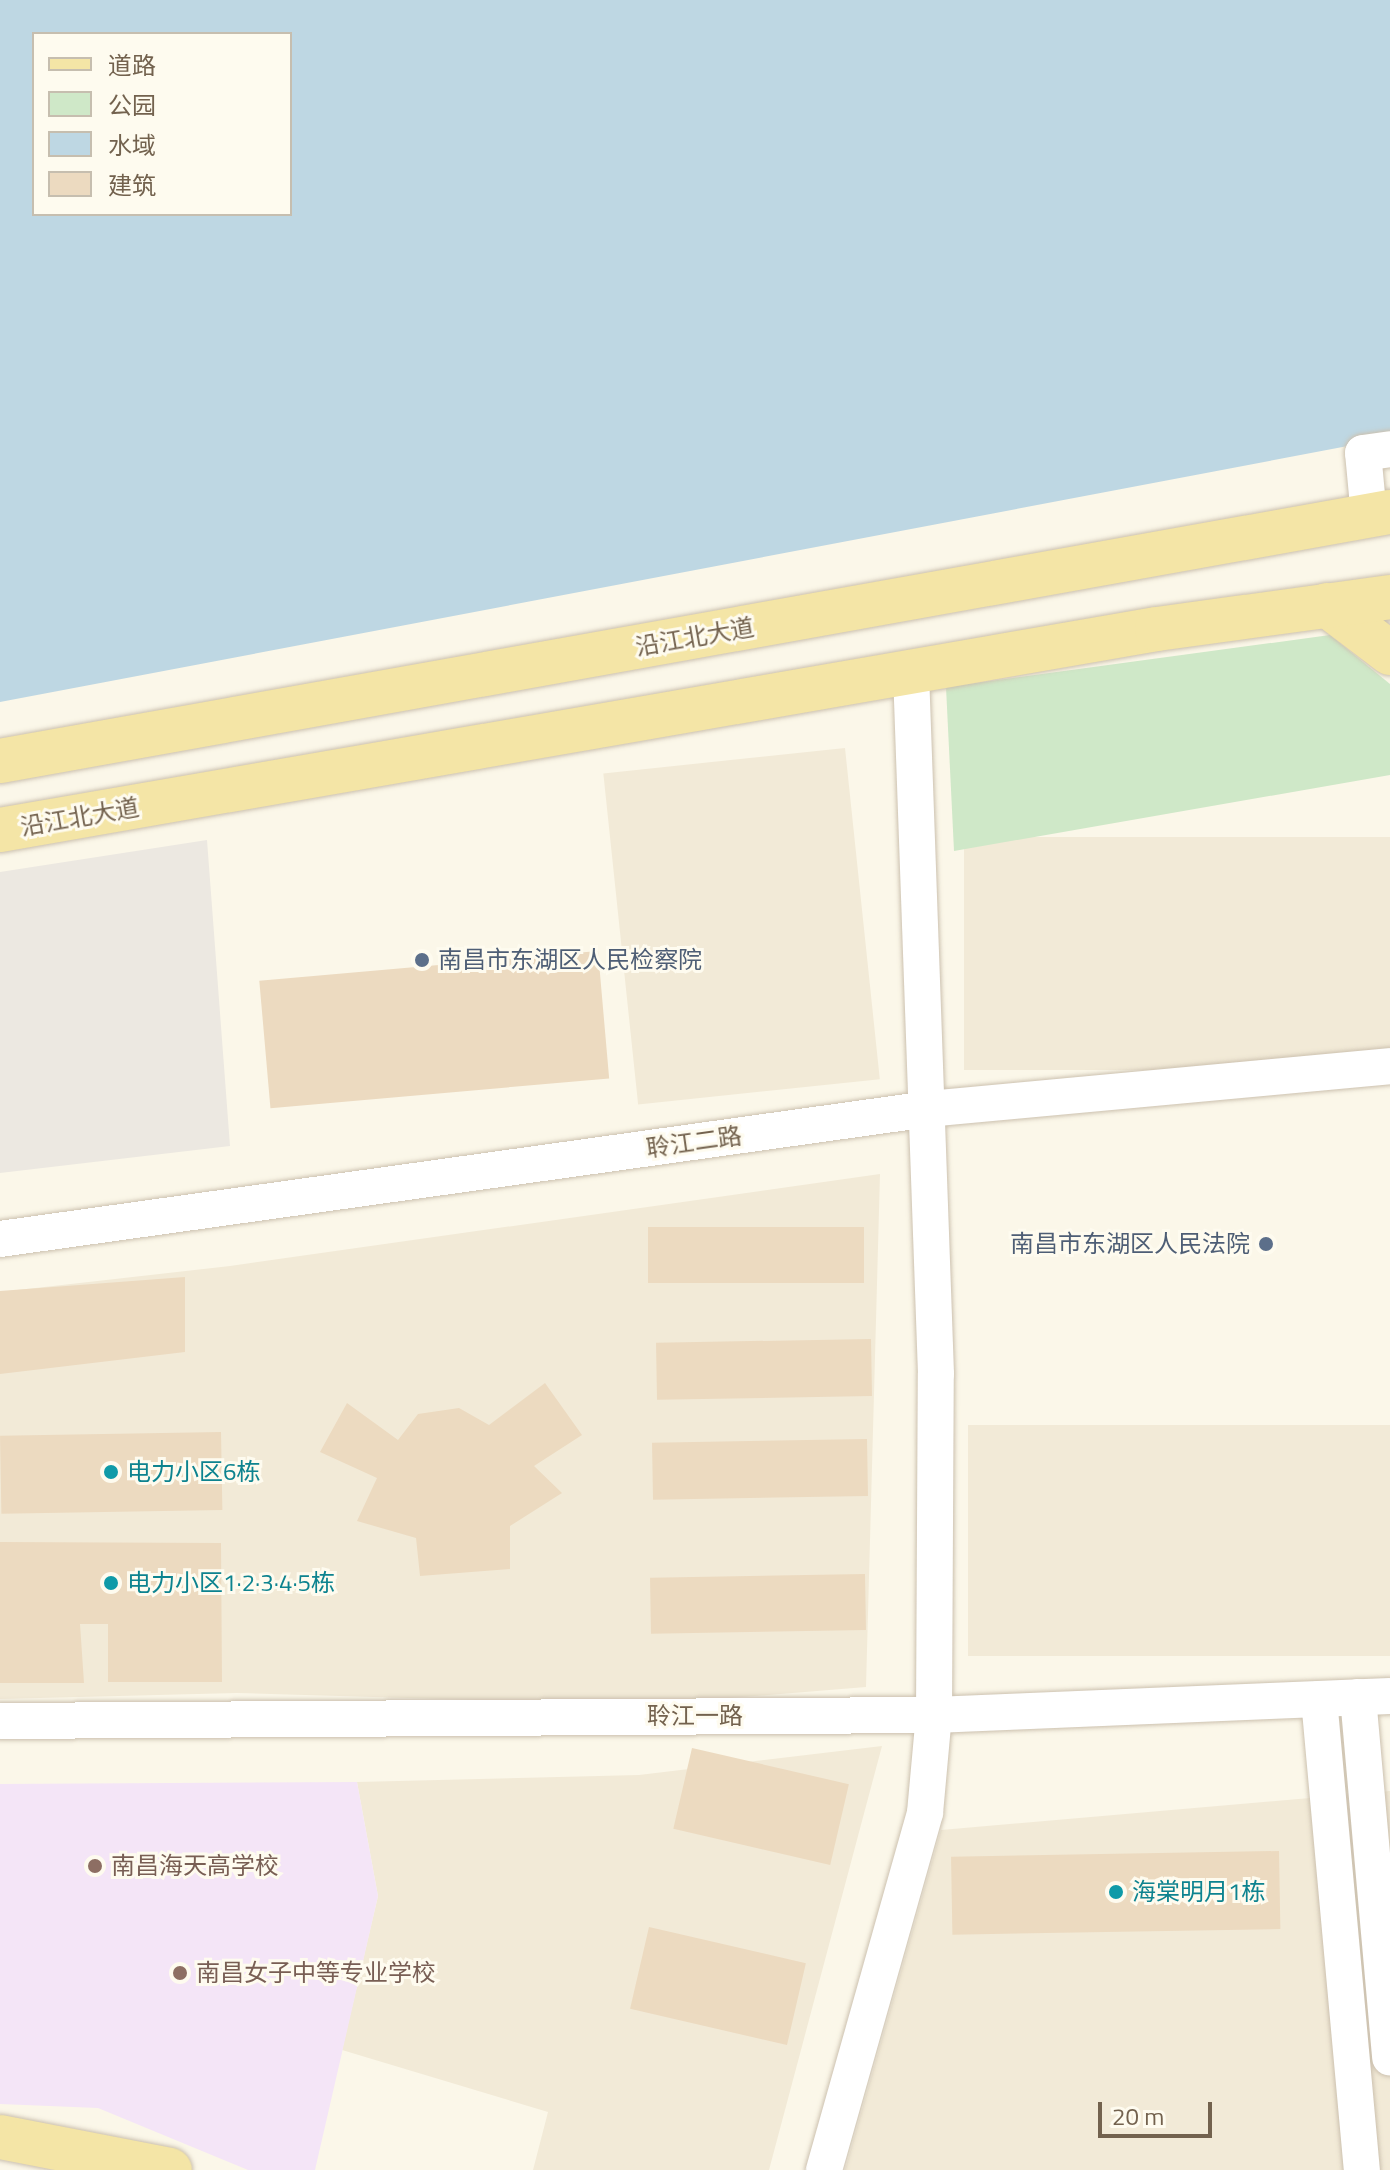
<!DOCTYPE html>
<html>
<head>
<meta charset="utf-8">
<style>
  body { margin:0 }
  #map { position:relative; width:1390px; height:2170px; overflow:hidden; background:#fbf7e9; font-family:"Titillium Web","Noto Sans SC",sans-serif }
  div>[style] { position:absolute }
  .residential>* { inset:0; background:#f2ead7; transform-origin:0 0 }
  .industrial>* { inset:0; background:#ece8e1 }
  .education>* { inset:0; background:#f4e5f7 }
  .green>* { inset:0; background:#cfe8c8 }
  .water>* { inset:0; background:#bed7e3 }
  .building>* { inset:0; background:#ecdac0; transform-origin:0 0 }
  .roads { filter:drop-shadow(0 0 2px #ccc1af) drop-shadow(0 0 2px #ccc1af) }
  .minor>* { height:36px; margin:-18px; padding:0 18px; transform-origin:18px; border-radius:18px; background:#fff }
  .major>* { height:44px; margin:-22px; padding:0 22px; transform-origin:22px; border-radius:22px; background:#f4e5a6 }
  .dots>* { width:22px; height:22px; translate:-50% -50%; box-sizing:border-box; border:4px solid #fefbef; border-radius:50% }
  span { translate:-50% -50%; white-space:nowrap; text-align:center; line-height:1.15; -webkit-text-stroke:6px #fefbef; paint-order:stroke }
  .street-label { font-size:24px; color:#73624e }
  .service-label { font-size:24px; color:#4e5e75 }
  .left { translate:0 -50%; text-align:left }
  .right { translate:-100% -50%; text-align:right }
  .culture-label { font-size:24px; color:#0d838f }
  .education-label { font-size:24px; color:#785e54 }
  .legend { position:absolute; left:32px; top:32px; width:260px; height:184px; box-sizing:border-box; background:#fefbef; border:2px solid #c6beaf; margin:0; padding:10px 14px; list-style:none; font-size:24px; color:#73624e }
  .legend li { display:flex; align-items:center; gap:16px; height:40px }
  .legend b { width:40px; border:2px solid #c6beaf }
  .scale { position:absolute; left:1098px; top:2102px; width:114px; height:36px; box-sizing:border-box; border:4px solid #73624e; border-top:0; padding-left:10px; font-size:24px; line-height:28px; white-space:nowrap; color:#73624e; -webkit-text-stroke:6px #fefbef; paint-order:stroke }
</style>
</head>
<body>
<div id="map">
  <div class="residential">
    <div style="left:845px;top:748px;width:333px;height:243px;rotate:84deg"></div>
    <div style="left:1390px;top:837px;width:233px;height:426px;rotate:90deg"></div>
    <div style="clip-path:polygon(880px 1174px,866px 1687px,643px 1705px,237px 1693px,0 1699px,0 1292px,230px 1266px)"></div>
    <div style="left:1390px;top:1425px;width:231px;height:422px;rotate:90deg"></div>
    <div style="clip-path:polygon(882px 1746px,769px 2170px,533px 2170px,548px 2112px,342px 2050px,378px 1896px,357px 1782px,639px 1775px)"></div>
    <div style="clip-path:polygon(1390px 1791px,1390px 2170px,845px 2170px,941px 1830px)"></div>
  </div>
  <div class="industrial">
    <div style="clip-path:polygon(207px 840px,230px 1146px,0 1173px,0 872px)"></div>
  </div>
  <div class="education">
    <div style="clip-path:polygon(357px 1782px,378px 1896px,315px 2170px,248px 2170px,98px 2108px,0 2104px,0 1784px)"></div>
  </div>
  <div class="green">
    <div style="clip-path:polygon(1330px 635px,1390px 684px,1390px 775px,954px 851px,946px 687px)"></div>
  </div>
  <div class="water">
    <div style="clip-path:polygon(evenodd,0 0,1390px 0,1390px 438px,0 702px,0 0,34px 34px,290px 34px,290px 214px,34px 214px,34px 34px)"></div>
  </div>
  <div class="building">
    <div style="left:598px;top:951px;width:128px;height:340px;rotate:85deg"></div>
    <div style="left:864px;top:1227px;width:56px;height:216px;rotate:90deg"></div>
    <div style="clip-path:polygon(185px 1277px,185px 1352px,0 1374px,0 1291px)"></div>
    <div style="left:871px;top:1339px;width:57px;height:215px;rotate:89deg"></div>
    <div style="clip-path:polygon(545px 1383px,582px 1435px,534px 1466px,562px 1493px,510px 1526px,510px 1569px,420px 1576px,416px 1538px,357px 1521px,377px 1478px,320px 1452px,347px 1403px,398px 1440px,418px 1414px,459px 1408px,489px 1425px)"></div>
    <div style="left:221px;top:1432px;width:78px;height:221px;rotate:89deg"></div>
    <div style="left:867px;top:1439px;width:57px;height:215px;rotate:89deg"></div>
    <div style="clip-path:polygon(0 1542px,221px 1543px,222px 1682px,108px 1682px,108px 1624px,80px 1624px,84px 1683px,0 1683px)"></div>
    <div style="left:865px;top:1574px;width:56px;height:215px;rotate:89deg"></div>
    <div style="left:692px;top:1748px;width:161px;height:83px;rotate:13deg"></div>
    <div style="left:1279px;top:1851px;width:78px;height:328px;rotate:89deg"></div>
    <div style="left:649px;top:1927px;width:161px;height:84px;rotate:13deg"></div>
  </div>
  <div class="roads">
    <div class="minor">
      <div style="left:1369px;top:516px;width:63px;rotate:-95.4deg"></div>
      <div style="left:1363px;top:453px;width:27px;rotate:-8deg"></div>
      <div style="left:0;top:1239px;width:937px;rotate:-7.97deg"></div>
      <div style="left:928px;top:1109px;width:464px;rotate:-5.3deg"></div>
      <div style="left:1358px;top:1697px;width:362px;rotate:84.9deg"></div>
      <div style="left:1319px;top:1699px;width:473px;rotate:84.8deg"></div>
      <div style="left:0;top:1721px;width:934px;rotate:-0.37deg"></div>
      <div style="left:934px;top:1715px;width:456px;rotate:-2.4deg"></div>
      <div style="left:824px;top:2170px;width:371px;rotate:-74.2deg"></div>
      <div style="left:925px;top:1813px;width:98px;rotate:-84.8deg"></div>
      <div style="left:934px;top:1715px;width:341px;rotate:-89.7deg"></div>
      <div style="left:936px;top:1374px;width:703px;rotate:-92.04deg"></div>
    </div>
    <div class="major">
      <div style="left:1327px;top:605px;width:79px;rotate:37.3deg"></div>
      <div style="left:0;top:761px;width:1412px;rotate:-10.16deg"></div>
      <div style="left:0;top:830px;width:1174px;rotate:-9.86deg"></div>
      <div style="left:1157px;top:629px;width:235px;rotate:-7.8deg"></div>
      <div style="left:0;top:2137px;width:173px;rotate:11deg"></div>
    </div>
  </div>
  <div class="dots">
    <div style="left:422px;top:960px;background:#5c6f8a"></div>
    <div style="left:1266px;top:1244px;background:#5c6f8a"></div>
    <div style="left:111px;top:1472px;background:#0f9aa8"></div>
    <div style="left:111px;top:1583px;background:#0f9aa8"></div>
    <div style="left:95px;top:1866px;background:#8d6e63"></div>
    <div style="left:1116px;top:1892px;background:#0f9aa8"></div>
    <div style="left:180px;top:1973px;background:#8d6e63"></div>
  </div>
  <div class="street-label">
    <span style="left:695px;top:637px;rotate:-10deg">沿江北大道</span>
    <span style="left:80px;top:817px;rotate:-10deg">沿江北大道</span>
    <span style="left:694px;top:1142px;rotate:-8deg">聆江二路</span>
    <span style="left:695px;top:1716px">聆江一路</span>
  </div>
  <div class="service-label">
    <span class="left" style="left:438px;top:960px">南昌市东湖区人民检察院</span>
    <span class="right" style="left:1250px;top:1244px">南昌市东湖区人民法院</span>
  </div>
  <div class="culture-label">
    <span class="left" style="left:127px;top:1472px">电力小区6栋</span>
    <span class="left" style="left:127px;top:1583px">电力小区1·2·3·4·5栋</span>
    <span class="left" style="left:1132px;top:1892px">海棠明月1栋</span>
  </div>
  <div class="education-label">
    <span class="left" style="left:111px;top:1866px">南昌海天高学校</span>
    <span class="left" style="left:196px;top:1973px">南昌女子中等专业学校</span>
  </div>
  <ul class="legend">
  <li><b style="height:10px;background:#f4e5a6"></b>道路</li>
  <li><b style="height:22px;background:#cfe8c8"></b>公园</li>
  <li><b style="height:22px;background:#bed7e3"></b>水域</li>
  <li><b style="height:22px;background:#ecdac0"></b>建筑</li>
  </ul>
  <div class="scale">20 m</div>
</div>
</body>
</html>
